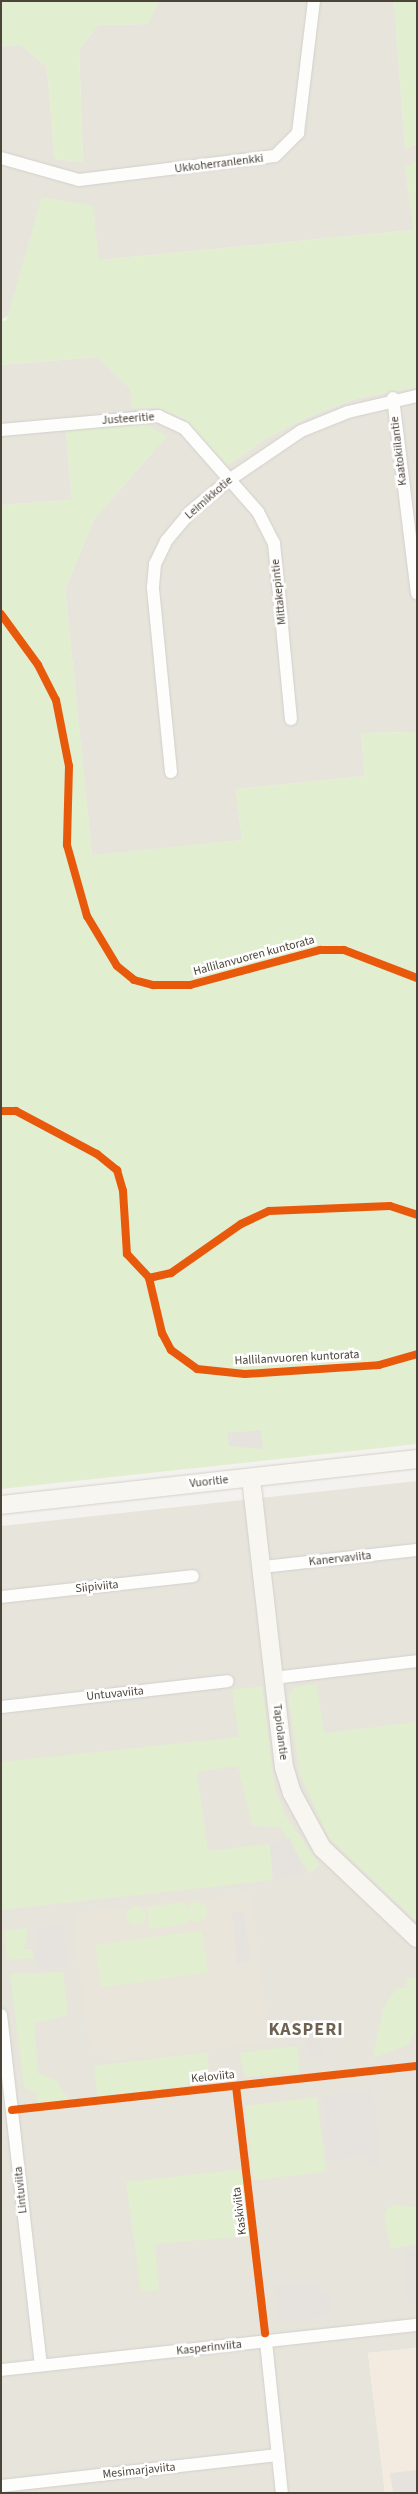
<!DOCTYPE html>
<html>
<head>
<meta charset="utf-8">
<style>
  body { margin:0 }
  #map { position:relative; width:418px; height:2494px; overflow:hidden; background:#f4f2ee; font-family:"Source Sans 3",sans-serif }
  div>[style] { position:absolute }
  .residential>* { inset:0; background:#e7e4dc }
  .commercial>* { inset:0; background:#f3ebdf }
  .education>* { inset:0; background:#eae5da }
  .green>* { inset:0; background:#e1eecf; transform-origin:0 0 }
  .round { border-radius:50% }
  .parking>* { inset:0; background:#e6e3df; transform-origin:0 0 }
  .roads { filter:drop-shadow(0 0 1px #d2d0cb) drop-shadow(0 0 1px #d2d0cb) }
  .street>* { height:12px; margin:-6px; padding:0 6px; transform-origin:6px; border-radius:6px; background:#fdfdfc }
  .secondary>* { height:18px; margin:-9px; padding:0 9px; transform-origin:9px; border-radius:9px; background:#f7f6f1 }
  .cycleway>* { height:8px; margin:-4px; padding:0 4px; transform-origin:4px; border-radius:4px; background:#e8590c }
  span { translate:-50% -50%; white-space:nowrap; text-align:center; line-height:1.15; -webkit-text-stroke:5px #fff; paint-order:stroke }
  .street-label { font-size:12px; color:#4b4439 }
  .district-label { font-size:18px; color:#6e6250; font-weight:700; letter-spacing:1px }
  .frame { position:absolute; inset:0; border:2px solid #4b4439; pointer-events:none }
</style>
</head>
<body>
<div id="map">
  <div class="residential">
    <div style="clip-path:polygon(159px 1px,394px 1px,405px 149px,417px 144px,417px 180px,405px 167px,414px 230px,99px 260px,1px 320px,1px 46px,21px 45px,47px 67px,55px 159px,83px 162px,79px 49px,98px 25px,147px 24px)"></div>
    <div style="clip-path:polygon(97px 357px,130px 388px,132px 408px,159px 408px,185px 419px,228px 465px,268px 437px,315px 414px,358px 398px,417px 387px,417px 732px,361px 733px,365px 776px,236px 789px,242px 840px,92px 856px,65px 589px,94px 519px,167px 436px,66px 432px,72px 500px,1px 505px,1px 365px)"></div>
    <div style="clip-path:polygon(417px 1481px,417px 2348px,368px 2353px,385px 2493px,1px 2493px,1px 1526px)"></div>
  </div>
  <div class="commercial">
    <div style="clip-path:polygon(417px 2348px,417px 2493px,385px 2493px,368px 2353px)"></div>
  </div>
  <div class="education">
    <div style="clip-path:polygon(251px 1893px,270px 2042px,105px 2062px,104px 2049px,90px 2050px,73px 1913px)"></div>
  </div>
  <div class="green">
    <div style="clip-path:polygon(1px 1px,159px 1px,148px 24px,98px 25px,79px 49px,83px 162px,55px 159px,47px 67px,21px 45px,1px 46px)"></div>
    <div style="clip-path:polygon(394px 1px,417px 1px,417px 144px,405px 149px)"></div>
    <div style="clip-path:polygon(417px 160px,417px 387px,358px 398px,315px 414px,268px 437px,228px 465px,185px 419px,159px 408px,132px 408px,130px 388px,97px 357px,1px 365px,1px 320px,6px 321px,42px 197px,93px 206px,99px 260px,404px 231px,414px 230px,405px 167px)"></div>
    <div style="clip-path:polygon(145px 424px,167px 436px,94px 519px,65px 589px,92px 855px,242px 840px,236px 789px,365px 776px,361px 733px,417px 732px,417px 1444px,1px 1489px,1px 505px,72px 500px,66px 431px)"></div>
    <div style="clip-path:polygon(317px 1684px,324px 1733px,417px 1722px,417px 1922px,329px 1838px,300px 1775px,288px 1695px,295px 1687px)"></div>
    <div style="clip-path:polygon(262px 1686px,275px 1789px,286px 1816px,320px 1865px,310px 1874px,280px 1827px,252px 1826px,238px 1766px,197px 1772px,208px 1851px,270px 1844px,273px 1880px,1px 1910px,1px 1762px,239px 1737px,232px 1690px)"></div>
    <div class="round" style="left:187px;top:1902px;width:20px;height:20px"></div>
    <div style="left:186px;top:1902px;width:22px;height:40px;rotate:82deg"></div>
    <div class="round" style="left:126px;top:1906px;width:20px;height:20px"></div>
    <div style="clip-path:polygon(28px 1928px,24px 1949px,32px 1949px,34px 1958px,7px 1960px,4px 1931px)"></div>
    <div style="left:202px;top:1930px;width:43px;height:108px;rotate:82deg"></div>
    <div style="clip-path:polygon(63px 1972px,68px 2015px,35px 2023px,34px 2019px,38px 2073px,56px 2080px,70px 2101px,38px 2105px,36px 2093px,24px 2087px,10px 1974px)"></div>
    <div style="clip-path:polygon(417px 1977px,417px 2028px,408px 2045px,373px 2058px,383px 2008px,396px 1989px,407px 1987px,406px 1978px)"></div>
    <div style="clip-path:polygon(297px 2046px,300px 2073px,245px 2077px,240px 2053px)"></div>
    <div style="left:207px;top:2052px;width:31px;height:114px;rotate:83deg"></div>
    <div style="left:317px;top:2097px;width:75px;height:73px;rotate:83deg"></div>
    <div style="clip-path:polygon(243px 2169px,250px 2236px,155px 2244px,159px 2290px,141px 2292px,126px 2182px)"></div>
    <div style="clip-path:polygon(396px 2205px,417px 2207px,417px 2244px,391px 2249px,384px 2216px,388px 2208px)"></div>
  </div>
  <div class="parking">
    <div style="clip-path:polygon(261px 1430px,263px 1449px,229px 1446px,227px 1433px)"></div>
    <div style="clip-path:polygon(290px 1838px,305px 1874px,273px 1880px,270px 1844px)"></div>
    <div style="clip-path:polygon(232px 1912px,244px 1912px,251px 1961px,237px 1963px)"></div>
    <div style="left:64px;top:1925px;width:42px;height:30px;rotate:85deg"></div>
    <div style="left:318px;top:2015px;width:40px;height:16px;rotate:83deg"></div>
    <div style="clip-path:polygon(373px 2090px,381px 2165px,368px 2166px,367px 2156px,328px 2161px,321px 2096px)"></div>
    <div style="clip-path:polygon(417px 2250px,417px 2303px,407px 2304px,403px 2251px)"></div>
    <div style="clip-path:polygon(318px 2282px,319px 2291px,329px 2291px,331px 2316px,279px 2322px,273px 2286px)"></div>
    <div style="clip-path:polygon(417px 2470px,417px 2493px,393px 2493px,390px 2473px)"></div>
  </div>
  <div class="roads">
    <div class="street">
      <div style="left:1px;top:158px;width:81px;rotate:15.8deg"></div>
      <div style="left:79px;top:180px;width:197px;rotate:-7deg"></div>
      <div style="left:275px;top:156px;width:33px;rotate:-45deg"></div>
      <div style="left:298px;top:133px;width:133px;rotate:-83.1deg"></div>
      <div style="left:393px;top:398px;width:197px;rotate:83deg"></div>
      <div style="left:1px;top:430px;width:158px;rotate:-5.1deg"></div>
      <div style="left:158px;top:416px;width:29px;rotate:25deg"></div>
      <div style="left:184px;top:428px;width:112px;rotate:48.6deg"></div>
      <div style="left:258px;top:512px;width:35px;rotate:63deg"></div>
      <div style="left:274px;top:543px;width:177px;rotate:84.5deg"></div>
      <div style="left:171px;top:772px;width:186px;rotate:-95.6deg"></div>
      <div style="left:153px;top:587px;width:23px;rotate:-85deg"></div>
      <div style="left:155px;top:564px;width:25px;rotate:-64deg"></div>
      <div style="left:166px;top:541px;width:38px;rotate:-50deg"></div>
      <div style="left:190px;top:512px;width:50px;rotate:-39.4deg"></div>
      <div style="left:229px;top:480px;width:87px;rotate:-34.2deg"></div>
      <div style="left:301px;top:431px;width:51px;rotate:-22deg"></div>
      <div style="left:348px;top:412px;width:71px;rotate:-13.1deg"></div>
      <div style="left:263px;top:1567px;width:155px;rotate:-6.3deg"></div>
      <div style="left:1px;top:1597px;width:193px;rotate:-6.2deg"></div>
      <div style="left:273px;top:1678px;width:145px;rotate:-6.7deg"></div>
      <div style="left:1px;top:1707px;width:228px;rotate:-6.5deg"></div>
      <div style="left:1px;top:2015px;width:352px;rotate:83.5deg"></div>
      <div style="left:266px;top:2342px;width:152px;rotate:84deg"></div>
      <div style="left:1px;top:2370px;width:418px;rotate:-6.2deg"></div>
      <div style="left:1px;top:2486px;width:279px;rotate:-6.4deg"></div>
    </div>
    <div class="secondary">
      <div style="left:251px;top:1478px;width:291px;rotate:83.5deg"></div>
      <div style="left:284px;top:1767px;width:27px;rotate:73deg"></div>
      <div style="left:292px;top:1793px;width:63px;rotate:61.4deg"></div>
      <div style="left:322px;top:1848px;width:131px;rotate:43.5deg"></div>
      <div style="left:1px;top:1505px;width:419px;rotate:-6.3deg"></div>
    </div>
  </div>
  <div class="cycleway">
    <div style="left:1px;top:614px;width:63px;rotate:54deg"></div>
    <div style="left:38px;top:665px;width:39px;rotate:63deg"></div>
    <div style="left:56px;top:700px;width:67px;rotate:78.9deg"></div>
    <div style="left:69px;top:766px;width:79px;rotate:91.5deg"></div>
    <div style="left:67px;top:845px;width:74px;rotate:74.3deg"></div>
    <div style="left:87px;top:916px;width:58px;rotate:59deg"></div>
    <div style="left:117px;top:966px;width:22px;rotate:39deg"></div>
    <div style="left:134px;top:980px;width:20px;rotate:15deg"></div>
    <div style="left:153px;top:985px;width:37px"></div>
    <div style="left:190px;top:985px;width:135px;rotate:-15.1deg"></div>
    <div style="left:320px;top:950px;width:24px"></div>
    <div style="left:344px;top:950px;width:78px;rotate:21deg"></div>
    <div style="left:1px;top:1111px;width:15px"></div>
    <div style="left:16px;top:1111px;width:92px;rotate:28deg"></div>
    <div style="left:97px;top:1154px;width:26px;rotate:39deg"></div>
    <div style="left:117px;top:1170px;width:22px;rotate:74deg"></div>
    <div style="left:123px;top:1191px;width:63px;rotate:86.4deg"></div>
    <div style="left:127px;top:1254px;width:33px;rotate:47deg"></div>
    <div style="left:149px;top:1278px;width:57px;rotate:76.7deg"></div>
    <div style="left:162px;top:1333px;width:19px;rotate:62deg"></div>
    <div style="left:171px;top:1350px;width:32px;rotate:36deg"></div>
    <div style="left:197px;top:1369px;width:48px;rotate:5.9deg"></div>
    <div style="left:245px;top:1374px;width:134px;rotate:-3.8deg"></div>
    <div style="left:379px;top:1365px;width:40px;rotate:-16deg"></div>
    <div style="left:149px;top:1278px;width:23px;rotate:-13deg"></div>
    <div style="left:171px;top:1273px;width:85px;rotate:-35deg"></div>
    <div style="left:241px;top:1224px;width:31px;rotate:-25deg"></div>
    <div style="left:269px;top:1211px;width:121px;rotate:-2.4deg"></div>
    <div style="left:390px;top:1206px;width:28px;rotate:18deg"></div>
    <div style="left:236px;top:2086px;width:249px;rotate:83.3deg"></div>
    <div style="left:12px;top:2110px;width:407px;rotate:-6.2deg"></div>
  </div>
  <div class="street-label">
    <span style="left:219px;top:164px;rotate:-7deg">Ukkoherranlenkki</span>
    <span style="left:128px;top:419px;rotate:-4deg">Justeeritie</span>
    <span style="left:399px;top:451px;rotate:-97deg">Kaatokiilantie</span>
    <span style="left:209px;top:498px;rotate:-41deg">Leimikkotie</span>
    <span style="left:279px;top:592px;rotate:-96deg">Mittakepintie</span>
    <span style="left:254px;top:956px;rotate:-15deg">Hallilanvuoren kuntorata</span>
    <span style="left:297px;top:1358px;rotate:-3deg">Hallilanvuoren kuntorata</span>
    <span style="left:209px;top:1482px;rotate:-6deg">Vuoritie</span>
    <span style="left:340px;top:1559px;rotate:-6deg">Kanervaviita</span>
    <span style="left:97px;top:1587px;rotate:-6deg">Siipiviita</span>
    <span style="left:115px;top:1694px;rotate:-6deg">Untuvaviita</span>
    <span style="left:280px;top:1732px;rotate:83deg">Tapiolantie</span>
    <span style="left:213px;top:2077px;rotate:-6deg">Keloviita</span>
    <span style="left:21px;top:2190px;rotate:-96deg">Lintuviita</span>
    <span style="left:240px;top:2211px;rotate:-97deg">Kaskiviita</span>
    <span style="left:209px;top:2348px;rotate:-6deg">Kasperinviita</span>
    <span style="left:139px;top:2471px;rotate:-6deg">Mesimarjaviita</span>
  </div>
  <div class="district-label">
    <span style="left:306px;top:2030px">KASPERI</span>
  </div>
  <div class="frame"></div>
</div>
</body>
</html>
